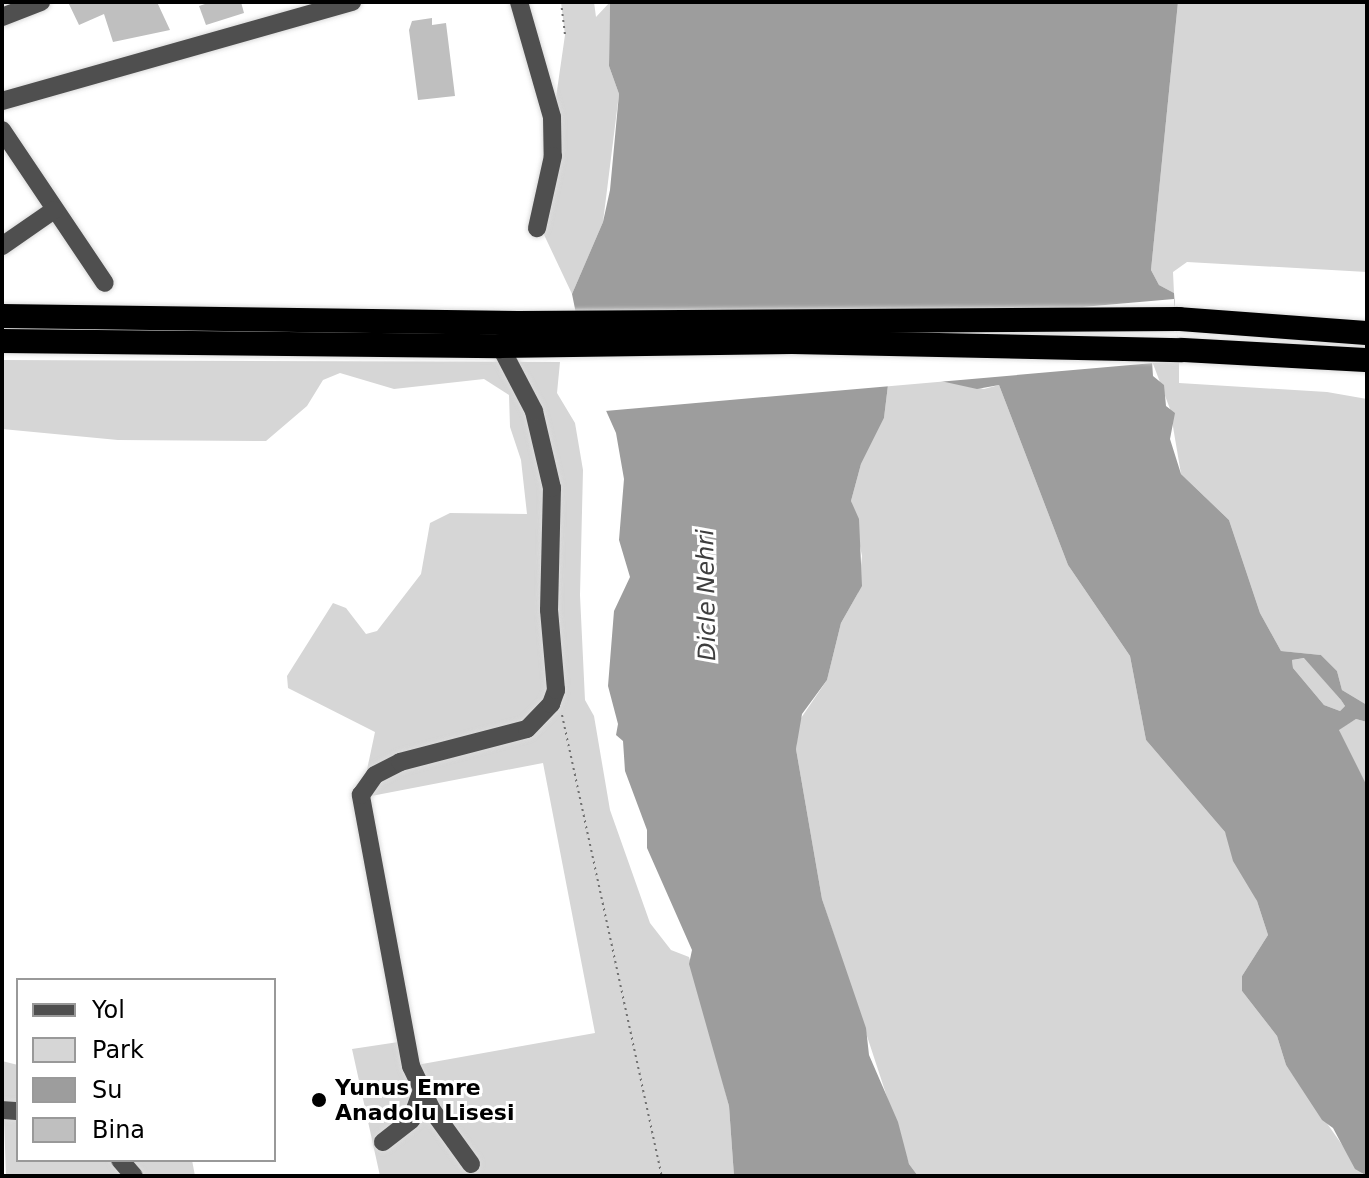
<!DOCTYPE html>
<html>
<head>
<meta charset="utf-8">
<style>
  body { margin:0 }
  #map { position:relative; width:1369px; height:1178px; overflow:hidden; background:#fff; font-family:"DejaVu Sans",sans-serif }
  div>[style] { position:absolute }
  .green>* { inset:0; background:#d6d6d6 }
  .water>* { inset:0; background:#9d9d9d }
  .pier>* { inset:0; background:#fff; transform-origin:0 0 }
  .building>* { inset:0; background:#bfbfbf }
  .path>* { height:2px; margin-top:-1px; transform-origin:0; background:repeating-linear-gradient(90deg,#717171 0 2px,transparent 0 6px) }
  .roads { filter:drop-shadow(0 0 2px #dbdbdb) drop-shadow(0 0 2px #dbdbdb) }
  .minor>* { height:18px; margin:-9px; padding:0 9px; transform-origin:9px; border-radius:9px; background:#4f4f4f }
  .highway>* { height:24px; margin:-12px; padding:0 12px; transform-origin:12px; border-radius:12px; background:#000 }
  .dots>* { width:22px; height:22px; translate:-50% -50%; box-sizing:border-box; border:4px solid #fff; border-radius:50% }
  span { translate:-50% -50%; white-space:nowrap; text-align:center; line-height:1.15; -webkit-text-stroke:6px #fff; paint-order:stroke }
  .poi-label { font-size:22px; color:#000; font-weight:700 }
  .left { translate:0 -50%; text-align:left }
  .water-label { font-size:24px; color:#3e3e3e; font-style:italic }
  .frame { position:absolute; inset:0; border:4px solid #000; pointer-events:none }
  .legend { position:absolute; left:16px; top:978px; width:260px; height:184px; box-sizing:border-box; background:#fff; border:2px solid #999; margin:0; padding:10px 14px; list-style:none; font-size:24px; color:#000 }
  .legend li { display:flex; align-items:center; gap:16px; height:40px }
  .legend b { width:40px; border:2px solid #999 }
</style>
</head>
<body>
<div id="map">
  <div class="green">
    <div style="clip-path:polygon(561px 2px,594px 2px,596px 17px,610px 2px,609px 66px,619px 94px,603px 222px,572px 294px,538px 222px,565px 35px)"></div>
    <div style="clip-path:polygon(1178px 2px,1367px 2px,1367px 272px,1187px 262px,1173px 272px,1174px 293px,1159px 285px,1151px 270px)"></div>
    <div style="clip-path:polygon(2px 360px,560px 362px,557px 393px,575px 423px,583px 470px,580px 595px,585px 700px,594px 716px,610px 810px,650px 923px,671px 950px,689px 957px,695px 975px,729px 1106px,734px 1176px,380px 1176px,352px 1049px,405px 1041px,411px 1066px,595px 1033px,543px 763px,361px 798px,375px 732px,288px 688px,287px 676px,333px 603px,346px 608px,366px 634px,377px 631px,421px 574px,430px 523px,450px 513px,527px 514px,521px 460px,510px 427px,509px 395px,484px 379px,394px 389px,340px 373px,323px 380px,307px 406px,266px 441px,118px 440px,2px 429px)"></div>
    <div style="clip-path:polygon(1152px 361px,1179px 361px,1179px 383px,1327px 392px,1367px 399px,1367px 705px,1342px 690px,1337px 671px,1321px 655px,1281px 651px,1260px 613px,1229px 520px,1181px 474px,1170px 409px)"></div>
    <div style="clip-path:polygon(903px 373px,984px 389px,999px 385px,1068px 565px,1130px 656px,1146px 740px,1225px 832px,1257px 901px,1268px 935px,1242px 976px,1242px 991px,1277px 1036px,1286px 1065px,1364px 1176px,918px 1176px,909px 1164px,822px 899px,796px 749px,799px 721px,827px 680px,841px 623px,858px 593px,862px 556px,851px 501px,861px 464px,884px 418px,888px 385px)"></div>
    <div style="clip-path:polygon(1305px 658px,1341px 700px,1345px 706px,1340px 711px,1324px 705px,1293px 668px,1292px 660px)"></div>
    <div style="clip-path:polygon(1356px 719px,1367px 722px,1367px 786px,1340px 737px,1339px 729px)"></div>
    <div style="clip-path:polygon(2px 1061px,18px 1065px,18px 1160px,192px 1160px,195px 1176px,6px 1176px)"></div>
  </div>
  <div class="water">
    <div style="clip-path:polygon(evenodd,610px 2px,1178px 2px,1151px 270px,1159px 285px,1174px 293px,1179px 361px,1152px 361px,1153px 376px,1164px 385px,1166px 406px,1175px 413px,1170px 439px,1181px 474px,1229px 520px,1260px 613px,1281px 651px,1321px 655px,1337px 671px,1342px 690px,1367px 705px,1367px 722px,1356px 719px,1339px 730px,1367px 786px,1367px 1176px,1355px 1169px,1333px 1128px,1322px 1120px,1286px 1065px,1277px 1036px,1242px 991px,1242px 976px,1268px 935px,1257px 901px,1233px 861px,1225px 832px,1146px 740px,1130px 656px,1068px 565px,999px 385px,977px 389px,904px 373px,888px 385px,884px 418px,861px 464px,851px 501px,859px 519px,862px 586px,841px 623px,827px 680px,802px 714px,796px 749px,822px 899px,866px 1028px,869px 1055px,898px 1122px,909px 1164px,918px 1176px,734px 1176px,729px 1106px,689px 964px,692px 950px,647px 848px,647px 830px,625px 771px,623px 741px,616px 735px,618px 724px,608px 686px,614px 611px,630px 577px,619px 540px,624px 479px,616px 433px,587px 368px,572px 294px,603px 222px,610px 190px,619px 94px,609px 66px,610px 2px,1304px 658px,1341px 700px,1345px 706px,1340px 711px,1324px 705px,1293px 668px,1292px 660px,1304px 658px)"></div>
  </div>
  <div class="pier">
    <div style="left:1174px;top:299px;width:62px;height:605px;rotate:85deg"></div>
  </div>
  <div class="building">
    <div style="clip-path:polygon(68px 2px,157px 2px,170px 30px,113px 42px,104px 14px,79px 25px)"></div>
    <div style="clip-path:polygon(211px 2px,241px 2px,244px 13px,206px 25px,199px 6px)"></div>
    <div style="clip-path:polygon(432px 18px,432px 25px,446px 23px,455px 96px,418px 100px,409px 30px,412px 21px)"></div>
  </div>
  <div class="path">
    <div style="left:561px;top:2px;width:33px;rotate:83deg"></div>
    <div style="left:562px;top:715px;width:472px;rotate:77.8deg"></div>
  </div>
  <div class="roads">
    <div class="minor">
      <div style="left:519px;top:2px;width:120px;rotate:74deg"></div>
      <div style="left:552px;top:117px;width:39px;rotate:89deg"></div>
      <div style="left:553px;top:156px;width:74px;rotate:102.5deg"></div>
      <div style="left:2px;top:17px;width:42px;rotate:-21deg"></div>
      <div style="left:2px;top:101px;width:364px;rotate:-15.8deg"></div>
      <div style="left:2px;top:130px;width:184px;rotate:56.1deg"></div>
      <div style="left:2px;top:246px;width:63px;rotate:-34.7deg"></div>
      <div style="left:2px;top:1110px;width:16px;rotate:4deg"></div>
      <div style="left:383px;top:1142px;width:36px;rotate:-38deg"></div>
      <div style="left:411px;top:1120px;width:29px;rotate:-70deg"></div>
      <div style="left:120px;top:1160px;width:21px;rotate:49deg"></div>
      <div style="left:471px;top:1164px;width:67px;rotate:-125.8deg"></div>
      <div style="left:432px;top:1110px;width:49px;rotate:-115.5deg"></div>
      <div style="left:411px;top:1066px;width:276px;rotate:-100.5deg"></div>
      <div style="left:361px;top:795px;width:24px;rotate:-55deg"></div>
      <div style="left:375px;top:775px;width:28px;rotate:-27deg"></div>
      <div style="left:400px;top:762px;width:131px;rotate:-14.6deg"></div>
      <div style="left:527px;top:729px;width:35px;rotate:-46deg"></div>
      <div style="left:551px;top:704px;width:15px;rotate:-70deg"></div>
      <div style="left:556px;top:690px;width:80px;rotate:-95deg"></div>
      <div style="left:549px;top:610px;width:122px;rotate:-88.6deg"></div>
      <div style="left:552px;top:488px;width:79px;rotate:-103.2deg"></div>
      <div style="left:534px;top:411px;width:73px;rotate:-117.6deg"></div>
    </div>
    <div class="highway">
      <div style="left:2px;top:316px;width:516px;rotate:0.78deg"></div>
      <div style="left:518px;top:323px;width:661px;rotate:-0.35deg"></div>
      <div style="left:1179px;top:319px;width:189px;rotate:4.3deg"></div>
      <div style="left:2px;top:341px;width:498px;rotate:0.6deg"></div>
      <div style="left:500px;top:346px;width:292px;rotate:-0.8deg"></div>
      <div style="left:792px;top:342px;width:390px;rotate:1.2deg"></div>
      <div style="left:1182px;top:350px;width:185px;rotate:3.1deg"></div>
    </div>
  </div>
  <div class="dots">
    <div style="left:319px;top:1100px;background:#000"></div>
  </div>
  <div class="poi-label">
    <span class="left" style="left:335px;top:1100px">Yunus Emre<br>Anadolu Lisesi</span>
  </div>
  <div class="water-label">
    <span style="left:707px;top:595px;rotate:-91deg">Dicle Nehri</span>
  </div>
  <div class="frame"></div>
  <ul class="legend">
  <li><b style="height:10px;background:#4f4f4f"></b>Yol</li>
  <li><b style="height:22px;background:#d6d6d6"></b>Park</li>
  <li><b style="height:22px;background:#9d9d9d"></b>Su</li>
  <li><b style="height:22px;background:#bfbfbf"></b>Bina</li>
  </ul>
</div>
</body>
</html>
